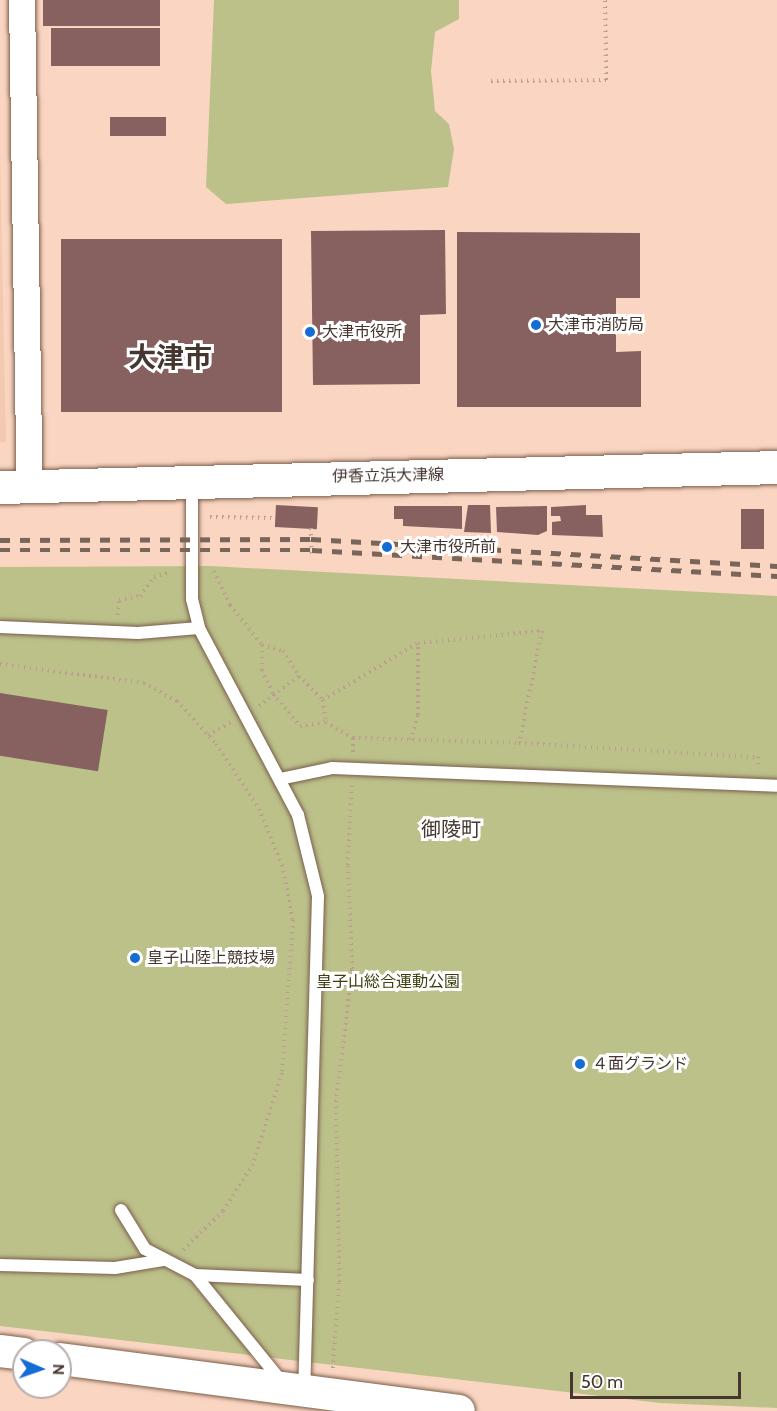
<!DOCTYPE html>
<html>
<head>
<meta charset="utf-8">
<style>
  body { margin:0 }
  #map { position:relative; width:777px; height:1411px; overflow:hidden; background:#fad6c2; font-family:Cabin,"Noto Sans JP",sans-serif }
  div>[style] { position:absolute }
  .built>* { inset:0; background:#f4c9b1 }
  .green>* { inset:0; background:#bcc18a }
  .building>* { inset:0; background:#866160; transform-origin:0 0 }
  .path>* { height:4px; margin-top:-2px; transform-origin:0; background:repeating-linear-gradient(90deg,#bb9e8f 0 1.5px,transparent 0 6px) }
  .roads { filter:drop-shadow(0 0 2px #7c5e4c) drop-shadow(0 0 2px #7c5e4c) }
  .service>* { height:12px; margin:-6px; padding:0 6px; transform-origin:6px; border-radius:6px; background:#fff }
  .minor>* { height:26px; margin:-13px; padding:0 13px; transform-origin:13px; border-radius:13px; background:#fff }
  .tertiary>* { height:32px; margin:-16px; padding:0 16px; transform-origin:16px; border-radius:16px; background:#fff }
  .primary>* { height:33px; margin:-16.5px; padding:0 16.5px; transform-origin:16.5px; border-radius:16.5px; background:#fff }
  .rail>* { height:4.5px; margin-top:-2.25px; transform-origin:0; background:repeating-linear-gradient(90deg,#796559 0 10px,transparent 0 20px) }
  .dots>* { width:16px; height:16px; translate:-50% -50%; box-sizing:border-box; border:3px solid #fff; border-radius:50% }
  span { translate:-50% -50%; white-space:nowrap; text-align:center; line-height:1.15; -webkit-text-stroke:6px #fff; paint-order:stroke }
  .poi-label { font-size:16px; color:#45372f }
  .left { translate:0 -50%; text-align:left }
  .street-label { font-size:16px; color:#45372f }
  .park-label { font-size:16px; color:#3d400e }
  .quarter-label { font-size:20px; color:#45372f }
  .town-label { font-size:28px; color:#45372f; font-weight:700 }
  .north { position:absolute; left:12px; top:1339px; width:60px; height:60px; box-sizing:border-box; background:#fff; border:2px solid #b5afac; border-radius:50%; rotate:92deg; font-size:16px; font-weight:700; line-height:24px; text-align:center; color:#45372f }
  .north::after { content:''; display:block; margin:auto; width:21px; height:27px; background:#146cd5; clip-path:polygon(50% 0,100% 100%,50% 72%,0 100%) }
  .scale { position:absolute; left:570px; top:1372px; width:171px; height:27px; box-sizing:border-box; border:3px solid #45372f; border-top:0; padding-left:8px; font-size:18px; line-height:21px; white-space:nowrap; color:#45372f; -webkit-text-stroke:4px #fff; paint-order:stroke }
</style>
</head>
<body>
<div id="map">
  <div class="built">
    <div style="clip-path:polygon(0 152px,6px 442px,0 442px)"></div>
  </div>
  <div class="green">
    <div style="clip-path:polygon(214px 0,459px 0,459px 19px,435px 32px,431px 71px,435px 111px,449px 124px,454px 149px,448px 187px,226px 204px,206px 187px)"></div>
    <div style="clip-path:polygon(211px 566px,777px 596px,777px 1408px,660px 1403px,0 1326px,0 567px)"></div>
  </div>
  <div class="building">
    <div style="left:43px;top:0;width:117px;height:26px"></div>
    <div style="left:51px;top:28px;width:109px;height:38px"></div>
    <div style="left:110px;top:117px;width:56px;height:19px"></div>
    <div style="clip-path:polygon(445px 230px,446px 314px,420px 315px,420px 384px,313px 385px,311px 231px)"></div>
    <div style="clip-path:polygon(457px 232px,640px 233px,640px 298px,616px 298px,616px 352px,641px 351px,641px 407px,457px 407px)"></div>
    <div style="left:282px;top:239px;width:173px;height:221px;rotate:90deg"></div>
    <div style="left:276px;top:505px;width:42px;height:22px;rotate:3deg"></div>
    <div style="clip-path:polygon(468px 505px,490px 505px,491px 533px,464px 532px)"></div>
    <div style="clip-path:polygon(586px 505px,586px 515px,602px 515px,603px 537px,552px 535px,552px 522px,561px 521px,560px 516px,551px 516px,551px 507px)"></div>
    <div style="clip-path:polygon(394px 506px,462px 506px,462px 529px,403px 526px,403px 519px,394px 519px)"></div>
    <div style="clip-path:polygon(547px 506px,547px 531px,538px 535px,497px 532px,496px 507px)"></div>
    <div style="left:741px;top:509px;width:23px;height:40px"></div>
    <div style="left:0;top:693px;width:109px;height:62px;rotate:9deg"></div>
  </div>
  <div class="path">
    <div style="left:491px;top:81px;width:115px;rotate:-0.5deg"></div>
    <div style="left:606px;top:80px;width:80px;rotate:-90.7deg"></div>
    <div style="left:210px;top:517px;width:65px;rotate:0.9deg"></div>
    <div style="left:311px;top:528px;width:27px;rotate:88deg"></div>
    <div style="left:214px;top:571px;width:38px;rotate:65deg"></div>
    <div style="left:230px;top:605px;width:51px;rotate:51.3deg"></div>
    <div style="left:262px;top:645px;width:22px;rotate:16deg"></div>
    <div style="left:283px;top:651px;width:30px;rotate:57deg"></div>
    <div style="left:299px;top:676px;width:34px;rotate:45deg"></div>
    <div style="left:323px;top:700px;width:22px;rotate:82deg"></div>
    <div style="left:326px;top:722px;width:31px;rotate:31deg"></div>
    <div style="left:353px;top:738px;width:14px;rotate:90deg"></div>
    <div style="left:118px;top:615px;width:15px;rotate:-86deg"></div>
    <div style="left:119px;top:600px;width:21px;rotate:-11deg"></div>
    <div style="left:140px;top:596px;width:24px;rotate:-54deg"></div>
    <div style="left:154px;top:577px;width:14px;rotate:-17deg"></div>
    <div style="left:262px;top:645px;width:25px;rotate:90deg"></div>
    <div style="left:262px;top:670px;width:26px;rotate:65deg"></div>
    <div style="left:273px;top:694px;width:42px;rotate:49.8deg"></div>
    <div style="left:300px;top:726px;width:26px;rotate:-9deg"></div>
    <div style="left:0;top:664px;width:145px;rotate:7.5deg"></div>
    <div style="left:144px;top:683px;width:38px;rotate:29deg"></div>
    <div style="left:177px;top:701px;width:58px;rotate:47.8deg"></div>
    <div style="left:216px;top:744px;width:78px;rotate:56.5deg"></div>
    <div style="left:259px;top:809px;width:61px;rotate:67.7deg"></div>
    <div style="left:282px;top:865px;width:56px;rotate:78.7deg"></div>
    <div style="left:293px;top:920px;width:153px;rotate:94.1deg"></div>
    <div style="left:282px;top:1073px;width:96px;rotate:107.7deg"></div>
    <div style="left:253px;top:1164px;width:56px;rotate:122.6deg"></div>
    <div style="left:223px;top:1211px;width:56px;rotate:135.7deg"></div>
    <div style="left:323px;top:700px;width:111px;rotate:-31deg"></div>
    <div style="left:418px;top:643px;width:125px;rotate:-5.5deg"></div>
    <div style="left:542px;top:631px;width:114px;rotate:101.6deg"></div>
    <div style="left:259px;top:706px;width:50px;rotate:-36.9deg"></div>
    <div style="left:208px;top:735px;width:26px;rotate:-29deg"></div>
    <div style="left:353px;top:738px;width:166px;rotate:1.7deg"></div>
    <div style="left:519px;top:743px;width:239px;rotate:3.4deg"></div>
    <div style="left:758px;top:757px;width:12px;rotate:90deg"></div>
    <div style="left:411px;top:740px;width:26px;rotate:-74deg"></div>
    <div style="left:418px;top:715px;width:72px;rotate:-90deg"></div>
    <div style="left:333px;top:1368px;width:86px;rotate:-86deg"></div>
    <div style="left:339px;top:1282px;width:180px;rotate:-91deg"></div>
    <div style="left:336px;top:1102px;width:134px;rotate:-83.1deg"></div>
    <div style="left:352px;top:969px;width:104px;rotate:-92.2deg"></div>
    <div style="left:348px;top:865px;width:82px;rotate:-87.2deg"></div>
  </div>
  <div class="roads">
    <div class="service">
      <div style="left:192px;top:483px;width:116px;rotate:90deg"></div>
      <div style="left:192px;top:599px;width:30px;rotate:76deg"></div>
      <div style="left:199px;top:628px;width:212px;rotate:62.1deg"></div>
      <div style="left:298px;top:815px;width:83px;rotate:76.1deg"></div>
      <div style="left:318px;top:896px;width:496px;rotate:91.6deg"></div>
      <div style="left:0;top:627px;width:138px;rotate:2.5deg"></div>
      <div style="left:138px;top:633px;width:61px;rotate:-4.7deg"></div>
      <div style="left:280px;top:779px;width:53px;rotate:-11.9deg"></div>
      <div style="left:332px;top:768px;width:445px;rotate:2.3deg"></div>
      <div style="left:121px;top:1210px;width:46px;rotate:58.4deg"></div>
      <div style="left:145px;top:1249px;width:56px;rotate:27.5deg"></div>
      <div style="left:195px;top:1275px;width:113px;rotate:2.5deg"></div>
      <div style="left:0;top:1265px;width:115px;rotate:1.5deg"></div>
      <div style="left:115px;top:1268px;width:50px;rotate:-9.3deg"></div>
      <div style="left:195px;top:1275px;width:136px;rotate:50.9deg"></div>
    </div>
    <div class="minor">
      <div style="left:22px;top:0;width:487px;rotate:89.1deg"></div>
    </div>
    <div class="tertiary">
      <div style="left:0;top:1351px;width:24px;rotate:7deg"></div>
      <div style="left:60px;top:1359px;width:402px;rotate:7.4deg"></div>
    </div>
    <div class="primary">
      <div style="left:0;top:487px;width:777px;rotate:-1.47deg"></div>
    </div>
  </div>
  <div class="rail">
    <div style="left:0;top:540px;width:311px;rotate:-0.2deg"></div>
    <div style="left:311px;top:539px;width:467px;rotate:3.3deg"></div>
    <div style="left:0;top:550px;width:312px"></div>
    <div style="left:312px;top:550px;width:466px;rotate:3.2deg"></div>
  </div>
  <div class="dots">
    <div style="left:536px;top:325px;background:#146cd5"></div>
    <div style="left:310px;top:332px;background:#146cd5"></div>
    <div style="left:387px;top:547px;background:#146cd5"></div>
    <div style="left:135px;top:958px;background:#146cd5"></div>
    <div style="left:580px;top:1064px;background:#146cd5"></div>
  </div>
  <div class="poi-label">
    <span class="left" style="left:548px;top:325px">大津市消防局</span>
    <span class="left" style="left:322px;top:332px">大津市役所</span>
    <span class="left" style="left:400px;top:547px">大津市役所前</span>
    <span class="left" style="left:147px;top:958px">皇子山陸上競技場</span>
    <span class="left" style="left:592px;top:1064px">４面グランド</span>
  </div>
  <div class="street-label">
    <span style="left:388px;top:476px;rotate:-1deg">伊香立浜大津線</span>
  </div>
  <div class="park-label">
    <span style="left:388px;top:982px">皇子山総合運動公園</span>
  </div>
  <div class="quarter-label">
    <span style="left:451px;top:829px">御陵町</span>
  </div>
  <div class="town-label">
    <span style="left:170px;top:357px">大津市</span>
  </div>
  <div class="north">N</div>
  <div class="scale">50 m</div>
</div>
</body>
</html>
